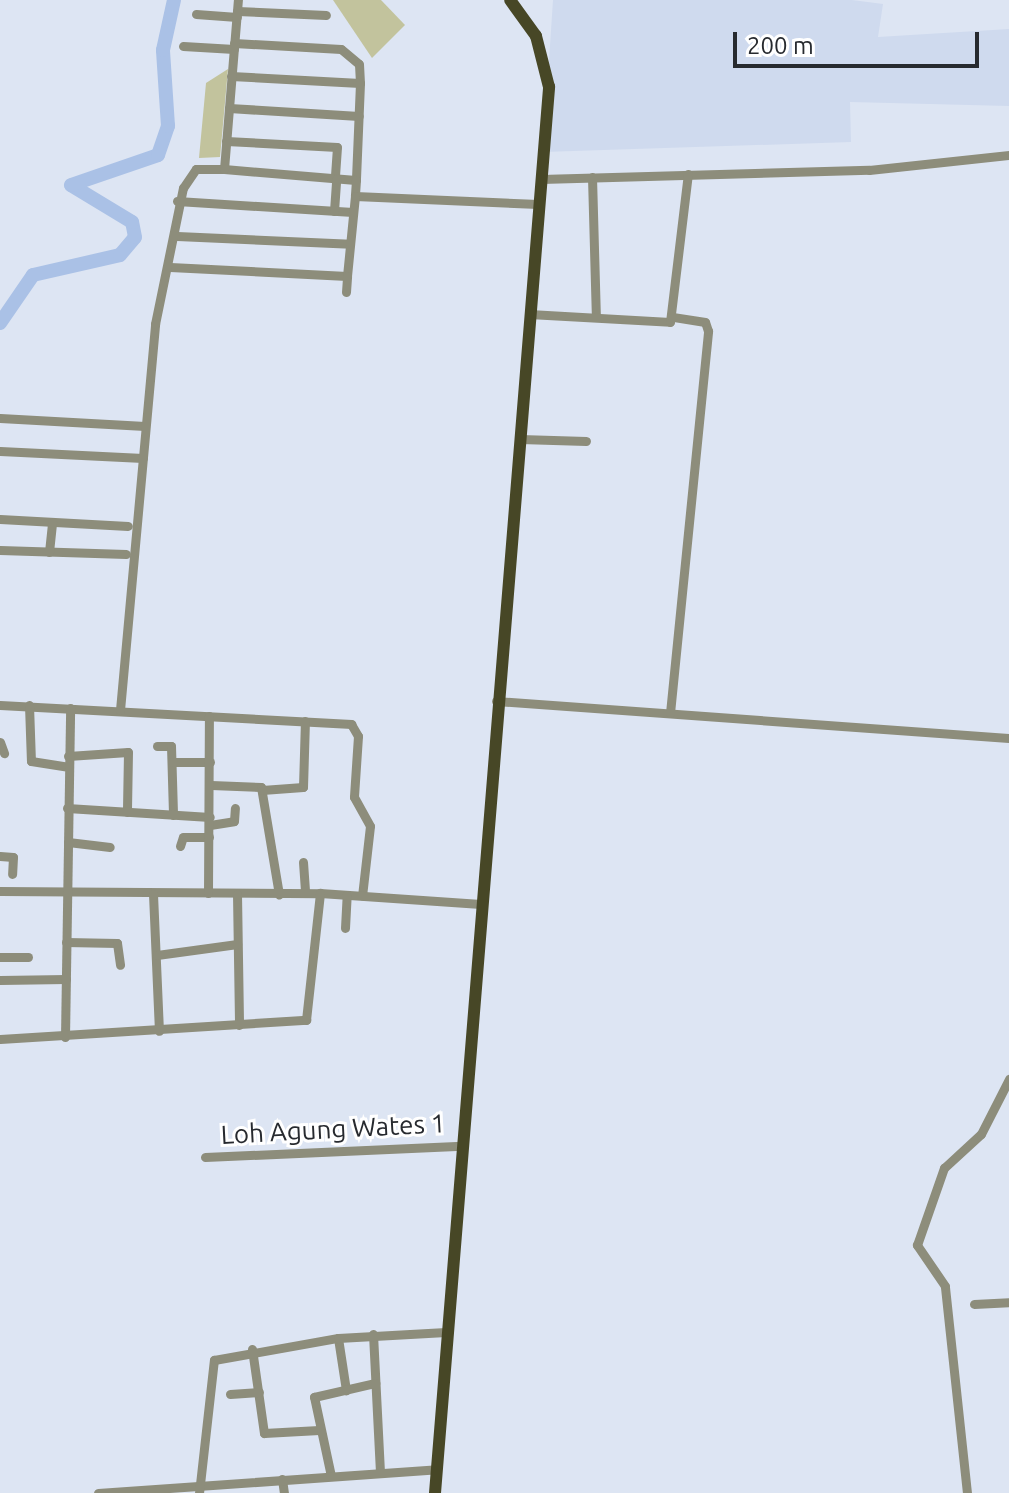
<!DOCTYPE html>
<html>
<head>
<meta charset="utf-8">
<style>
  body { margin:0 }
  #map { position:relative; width:1009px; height:1493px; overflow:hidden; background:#dde5f3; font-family:Ubuntu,sans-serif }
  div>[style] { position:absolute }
  .built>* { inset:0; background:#cfdaee }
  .green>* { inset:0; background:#c2c39d }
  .river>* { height:14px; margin:-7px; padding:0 7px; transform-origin:7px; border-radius:7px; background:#aac1e6 }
  .minor>* { height:9px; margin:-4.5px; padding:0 4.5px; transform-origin:4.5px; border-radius:4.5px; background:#8d8d7b }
  .major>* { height:12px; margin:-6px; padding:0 6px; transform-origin:6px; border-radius:6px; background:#474726 }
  span { translate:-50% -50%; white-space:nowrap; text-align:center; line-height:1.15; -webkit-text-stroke:6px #fff; paint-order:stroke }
  .street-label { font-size:26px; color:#272a2f }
  .scale { position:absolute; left:733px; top:32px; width:246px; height:36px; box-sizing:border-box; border:4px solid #272a2f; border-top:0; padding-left:10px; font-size:24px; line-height:28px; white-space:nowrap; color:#272a2f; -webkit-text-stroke:6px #fff; paint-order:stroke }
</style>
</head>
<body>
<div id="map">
  <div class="built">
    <div style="clip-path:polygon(553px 0,852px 0,883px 4px,878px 37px,1009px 29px,1009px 106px,850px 102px,851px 142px,543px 152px)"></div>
  </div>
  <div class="green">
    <div style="clip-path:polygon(333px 0,381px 0,405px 25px,372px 58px)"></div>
    <div style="clip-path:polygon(228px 69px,220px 157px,199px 158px,206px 83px)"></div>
  </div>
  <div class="river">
    <div style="left:0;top:323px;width:58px;rotate:-55.5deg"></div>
    <div style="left:33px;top:275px;width:89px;rotate:-12.9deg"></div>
    <div style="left:120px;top:255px;width:23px;rotate:-50deg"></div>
    <div style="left:135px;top:237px;width:15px;rotate:-101deg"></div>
    <div style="left:132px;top:222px;width:71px;rotate:-148.8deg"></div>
    <div style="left:71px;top:185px;width:92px;rotate:-19deg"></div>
    <div style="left:158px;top:155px;width:31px;rotate:-71deg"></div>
    <div style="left:168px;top:126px;width:76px;rotate:-93.8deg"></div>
    <div style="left:163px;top:50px;width:51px;rotate:-77.6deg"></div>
  </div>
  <div class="minor">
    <div style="left:237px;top:11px;width:89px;rotate:2.6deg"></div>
    <div style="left:196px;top:14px;width:41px;rotate:4.2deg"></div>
    <div style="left:234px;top:43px;width:107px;rotate:3.2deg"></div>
    <div style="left:341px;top:49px;width:23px;rotate:40deg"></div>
    <div style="left:359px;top:64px;width:19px;rotate:87deg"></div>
    <div style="left:183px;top:46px;width:51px;rotate:3.4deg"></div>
    <div style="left:231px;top:76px;width:129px;rotate:3.1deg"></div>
    <div style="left:360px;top:83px;width:97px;rotate:92.4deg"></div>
    <div style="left:229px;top:108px;width:130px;rotate:3.5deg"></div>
    <div style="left:226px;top:141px;width:111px;rotate:3.1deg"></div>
    <div style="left:337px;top:147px;width:32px;rotate:94deg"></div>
    <div style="left:224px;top:169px;width:132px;rotate:4.8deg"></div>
    <div style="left:356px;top:180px;width:16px;rotate:94deg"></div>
    <div style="left:355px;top:196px;width:183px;rotate:2.5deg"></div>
    <div style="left:592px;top:177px;width:140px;rotate:88.4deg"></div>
    <div style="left:541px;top:179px;width:328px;rotate:-1.6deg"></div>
    <div style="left:869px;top:170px;width:141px;rotate:-6.1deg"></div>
    <div style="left:177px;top:201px;width:176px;rotate:3.6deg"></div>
    <div style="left:334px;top:211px;width:32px;rotate:-86deg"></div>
    <div style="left:177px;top:236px;width:173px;rotate:2.6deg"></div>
    <div style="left:170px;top:267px;width:177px;rotate:2.9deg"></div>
    <div style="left:347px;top:276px;width:80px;rotate:-84.3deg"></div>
    <div style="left:346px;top:292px;width:16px;rotate:-86deg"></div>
    <div style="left:529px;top:314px;width:141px;rotate:3.2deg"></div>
    <div style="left:670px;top:322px;width:149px;rotate:-83.1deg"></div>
    <div style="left:0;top:418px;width:145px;rotate:3.2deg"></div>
    <div style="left:520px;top:439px;width:66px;rotate:1.7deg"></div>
    <div style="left:0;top:451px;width:143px;rotate:2.8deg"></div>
    <div style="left:0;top:519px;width:128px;rotate:3.1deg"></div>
    <div style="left:0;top:550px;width:126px;rotate:1.8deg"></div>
    <div style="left:49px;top:552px;width:30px;rotate:-84deg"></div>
    <div style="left:496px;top:701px;width:514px;rotate:4.13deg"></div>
    <div style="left:0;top:705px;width:352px;rotate:3.1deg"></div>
    <div style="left:351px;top:724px;width:14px;rotate:60deg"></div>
    <div style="left:358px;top:736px;width:61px;rotate:93.8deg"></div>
    <div style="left:354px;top:797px;width:33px;rotate:61deg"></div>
    <div style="left:370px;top:826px;width:70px;rotate:96.5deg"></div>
    <div style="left:29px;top:705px;width:56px;rotate:88deg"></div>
    <div style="left:31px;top:761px;width:37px;rotate:9deg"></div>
    <div style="left:120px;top:710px;width:388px;rotate:-84.8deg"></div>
    <div style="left:155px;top:324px;width:139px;rotate:-78.4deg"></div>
    <div style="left:183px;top:188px;width:23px;rotate:-56deg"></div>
    <div style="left:196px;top:169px;width:28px"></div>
    <div style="left:224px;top:169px;width:170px;rotate:-85.3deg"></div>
    <div style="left:670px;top:713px;width:384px;rotate:-84.3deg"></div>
    <div style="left:708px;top:331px;width:9px;rotate:-108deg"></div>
    <div style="left:705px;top:322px;width:33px;rotate:-171deg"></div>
    <div style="left:0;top:742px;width:12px;rotate:70deg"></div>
    <div style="left:157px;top:746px;width:14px"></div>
    <div style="left:171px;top:746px;width:69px;rotate:88.3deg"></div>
    <div style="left:68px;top:756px;width:60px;rotate:-3.8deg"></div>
    <div style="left:128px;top:752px;width:60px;rotate:91deg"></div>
    <div style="left:173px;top:762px;width:37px"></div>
    <div style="left:211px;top:785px;width:50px;rotate:2.3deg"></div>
    <div style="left:261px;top:787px;width:109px;rotate:80.5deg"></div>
    <div style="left:262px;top:790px;width:41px;rotate:-4.2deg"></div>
    <div style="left:303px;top:787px;width:66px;rotate:-88.3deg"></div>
    <div style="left:67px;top:808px;width:143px;rotate:3.6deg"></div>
    <div style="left:210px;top:825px;width:24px;rotate:-9deg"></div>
    <div style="left:234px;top:821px;width:13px;rotate:-86deg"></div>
    <div style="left:68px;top:842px;width:42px;rotate:6.8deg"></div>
    <div style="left:180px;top:846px;width:9px;rotate:-72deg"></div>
    <div style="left:183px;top:837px;width:26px"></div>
    <div style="left:0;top:856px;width:13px;rotate:4deg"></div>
    <div style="left:13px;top:857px;width:17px;rotate:93deg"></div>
    <div style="left:303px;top:862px;width:31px;rotate:86deg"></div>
    <div style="left:0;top:891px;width:320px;rotate:0.4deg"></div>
    <div style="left:320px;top:893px;width:161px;rotate:3.9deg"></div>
    <div style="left:208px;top:893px;width:177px;rotate:-89.7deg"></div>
    <div style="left:153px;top:894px;width:137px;rotate:87.5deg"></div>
    <div style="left:237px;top:894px;width:131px;rotate:89.1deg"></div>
    <div style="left:345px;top:928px;width:33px;rotate:-87deg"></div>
    <div style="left:66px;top:942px;width:51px;rotate:1.1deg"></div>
    <div style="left:117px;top:943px;width:22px;rotate:82deg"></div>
    <div style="left:157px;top:955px;width:81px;rotate:-7.8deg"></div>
    <div style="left:0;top:957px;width:28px"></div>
    <div style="left:0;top:980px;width:66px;rotate:-0.9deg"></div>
    <div style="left:65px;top:1037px;width:329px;rotate:-89.1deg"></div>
    <div style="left:0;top:1039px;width:307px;rotate:-3.6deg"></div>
    <div style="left:306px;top:1020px;width:128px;rotate:-83.7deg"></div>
    <div style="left:205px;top:1157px;width:257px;rotate:-2.5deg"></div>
    <div style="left:974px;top:1304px;width:35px;rotate:-3deg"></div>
    <div style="left:373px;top:1334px;width:138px;rotate:87.1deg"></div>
    <div style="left:338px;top:1338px;width:53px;rotate:81.3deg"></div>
    <div style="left:252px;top:1349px;width:85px;rotate:81.9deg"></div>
    <div style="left:264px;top:1433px;width:55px;rotate:-3.1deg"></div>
    <div style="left:230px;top:1394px;width:29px;rotate:-4deg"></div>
    <div style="left:331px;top:1476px;width:81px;rotate:-102.1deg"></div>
    <div style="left:314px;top:1397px;width:63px;rotate:-12.9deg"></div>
    <div style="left:282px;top:1479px;width:14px;rotate:82deg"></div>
    <div style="left:98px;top:1493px;width:340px;rotate:-4deg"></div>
    <div style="left:199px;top:1493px;width:134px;rotate:-83.6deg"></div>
    <div style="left:214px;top:1360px;width:126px;rotate:-10.1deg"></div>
    <div style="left:338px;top:1338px;width:108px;rotate:-3.2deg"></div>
    <div style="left:967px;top:1493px;width:208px;rotate:-96.1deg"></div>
    <div style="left:945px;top:1286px;width:50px;rotate:-124.3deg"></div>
    <div style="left:917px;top:1245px;width:82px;rotate:-70.7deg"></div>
    <div style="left:944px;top:1168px;width:50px;rotate:-42.6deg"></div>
    <div style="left:981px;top:1134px;width:62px;rotate:-63deg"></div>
  </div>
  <div class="major">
    <div style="left:435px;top:1493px;width:1411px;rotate:-85.36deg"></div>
    <div style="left:549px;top:87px;width:53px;rotate:-104.3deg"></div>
    <div style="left:536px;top:36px;width:44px;rotate:-125.8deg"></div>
  </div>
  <div class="street-label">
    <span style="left:333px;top:1129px;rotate:-3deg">Loh Agung Wates 1</span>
  </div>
  <div class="scale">200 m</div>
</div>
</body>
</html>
